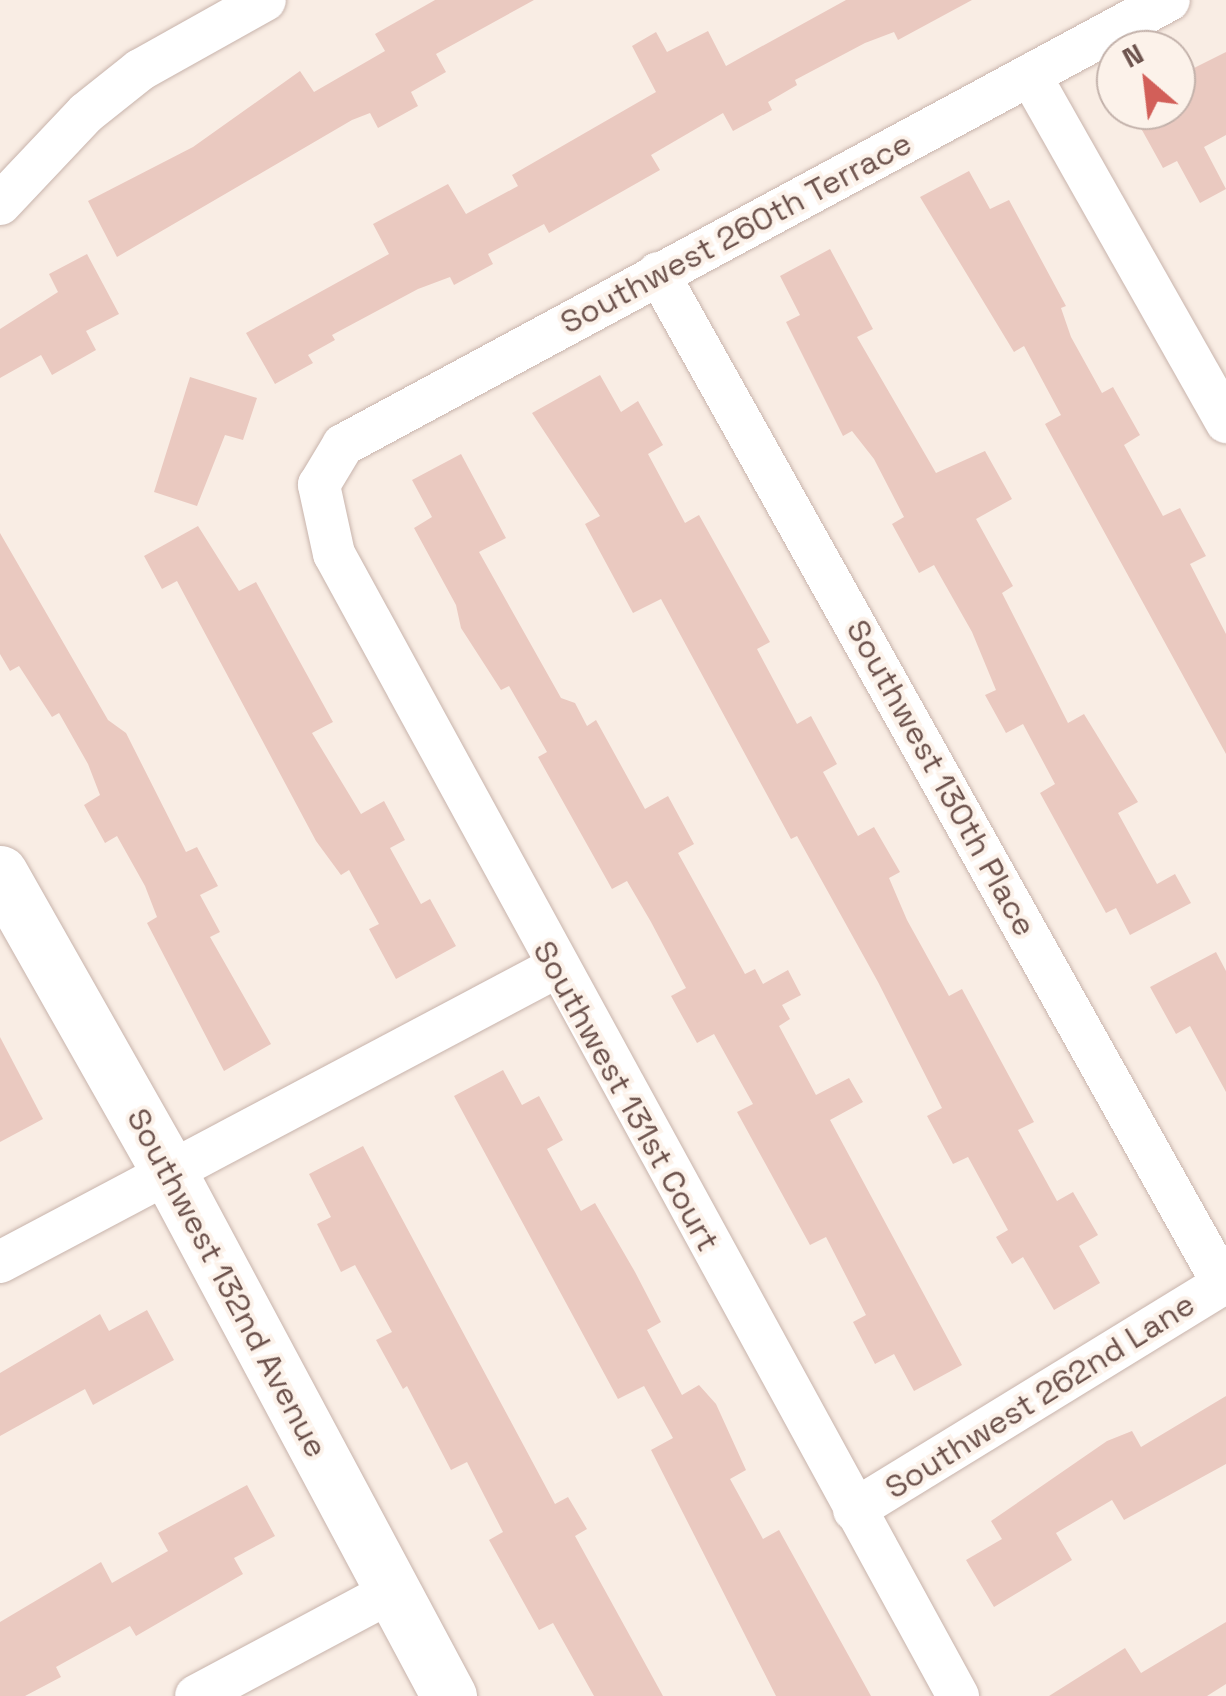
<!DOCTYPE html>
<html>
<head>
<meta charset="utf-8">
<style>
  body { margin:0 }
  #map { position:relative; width:1226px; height:1696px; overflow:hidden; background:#f9ede4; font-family:"Space Grotesk",sans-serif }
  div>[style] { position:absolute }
  .building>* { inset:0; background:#eac9c0 }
  .roads { filter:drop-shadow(0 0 2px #c8b4ac) drop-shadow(0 0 2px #c8b4ac) }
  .minor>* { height:42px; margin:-21px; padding:0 21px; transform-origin:21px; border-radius:21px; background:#fff }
  .tertiary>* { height:55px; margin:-27.5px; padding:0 27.5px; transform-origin:27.5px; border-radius:27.5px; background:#fff }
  span { translate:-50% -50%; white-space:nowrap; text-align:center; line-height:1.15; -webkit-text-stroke:8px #fcf2ea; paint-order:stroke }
  .street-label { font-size:32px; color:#6d534d }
  .north { position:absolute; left:1096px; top:30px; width:100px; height:100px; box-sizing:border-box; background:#fcf2ea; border:2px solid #c3b2ab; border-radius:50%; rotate:332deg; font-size:28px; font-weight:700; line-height:40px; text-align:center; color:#6d534d }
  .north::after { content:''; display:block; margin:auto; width:35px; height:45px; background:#d25f59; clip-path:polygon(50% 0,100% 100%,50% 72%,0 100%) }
</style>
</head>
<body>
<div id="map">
  <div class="building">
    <div style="clip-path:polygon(435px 0,534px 0,436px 54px,446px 72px,411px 92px,418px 106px,378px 128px,370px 113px,352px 120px,117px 257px,88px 201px,193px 147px,300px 71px,314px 92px,385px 51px,375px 34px)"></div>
    <div style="clip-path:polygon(846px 0,972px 0,898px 40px,894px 32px,865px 43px,795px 80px,797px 85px,768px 102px,772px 110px,733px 131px,723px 113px,651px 155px,660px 170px,549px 233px,544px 224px,488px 254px,493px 264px,454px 285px,450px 277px,418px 289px,332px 335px,335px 340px,308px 355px,313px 363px,275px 384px,246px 333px,389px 254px,373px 224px,448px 184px,466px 214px,518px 186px,512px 175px,656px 92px,632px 46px,656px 32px,667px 52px,708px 31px,726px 66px)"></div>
    <div style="clip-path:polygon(1226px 52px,1226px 135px,1204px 147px,1226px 189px,1200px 203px,1177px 161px,1163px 168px,1137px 121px,1176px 110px,1176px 77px)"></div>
    <div style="clip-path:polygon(969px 171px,990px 209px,1009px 200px,1066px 306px,1061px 308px,1071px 337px,1102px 393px,1113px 387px,1140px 435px,1124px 445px,1163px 516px,1180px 508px,1206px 556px,1190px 564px,1226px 634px,1226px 754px,1045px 424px,1061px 415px,1024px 346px,1014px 352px,920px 197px)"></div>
    <div style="clip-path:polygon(830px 249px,873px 329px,857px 337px,936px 473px,985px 451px,1012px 499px,976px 519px,1013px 586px,1002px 593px,1068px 723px,1084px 714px,1138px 802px,1118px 813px,1157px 884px,1175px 874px,1191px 903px,1130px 935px,1116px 908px,1106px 913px,1040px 793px,1055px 784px,1023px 724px,1006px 733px,985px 695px,996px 690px,972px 632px,934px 565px,919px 573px,892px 524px,904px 517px,874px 459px,852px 431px,843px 436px,786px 322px,800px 315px,780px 276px)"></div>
    <div style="clip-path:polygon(87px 254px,119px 314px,86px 331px,96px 350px,52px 375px,41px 355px,0 378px,0 329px,58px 292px,49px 274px)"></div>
    <div style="clip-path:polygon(600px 375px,621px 412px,638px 401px,663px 445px,648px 454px,685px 523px,699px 515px,770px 642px,757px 649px,797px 724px,811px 716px,837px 764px,823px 772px,858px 836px,874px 827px,900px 872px,889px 878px,907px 920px,949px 996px,962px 989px,1034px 1122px,1018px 1130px,1057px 1201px,1073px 1192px,1098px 1235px,1079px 1246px,1100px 1283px,1054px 1310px,1023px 1257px,1012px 1264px,996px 1237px,1008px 1230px,968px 1157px,953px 1164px,927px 1116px,942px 1108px,878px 982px,797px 836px,791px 839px,661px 599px,633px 613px,585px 524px,600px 516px,532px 413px)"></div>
    <div style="clip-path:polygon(190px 377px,257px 398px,243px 440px,225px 435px,197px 506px,154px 492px)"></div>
    <div style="clip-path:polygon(461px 454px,506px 538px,479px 552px,561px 698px,575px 703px,587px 726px,596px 720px,645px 809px,668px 796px,694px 844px,678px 853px,745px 974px,755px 969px,763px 984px,788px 970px,801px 995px,782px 1005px,790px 1019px,779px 1026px,816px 1095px,849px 1078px,863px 1102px,830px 1120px,962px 1365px,914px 1391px,894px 1354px,875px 1364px,853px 1322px,866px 1315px,826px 1237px,810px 1245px,737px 1112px,753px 1104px,714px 1034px,697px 1043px,671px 996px,686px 988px,651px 922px,627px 881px,612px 889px,538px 757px,547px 752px,509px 686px,501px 690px,461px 628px,456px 605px,414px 528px,432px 517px,412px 480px)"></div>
    <div style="clip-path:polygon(198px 526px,239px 591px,256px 582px,333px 722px,312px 733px,361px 814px,384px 801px,405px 840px,390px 848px,421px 904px,430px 899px,456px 946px,396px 979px,369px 929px,379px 924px,349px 870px,341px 875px,316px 841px,177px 581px,162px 589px,144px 556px)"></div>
    <div style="clip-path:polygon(0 533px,108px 720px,126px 733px,186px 852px,197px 847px,218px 886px,200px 895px,220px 932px,210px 937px,271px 1044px,224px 1071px,147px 923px,157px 917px,145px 886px,117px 836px,105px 843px,84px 805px,100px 795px,88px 764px,59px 713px,52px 717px,19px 666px,10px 671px,0 654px)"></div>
    <div style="clip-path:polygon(1216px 952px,1226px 971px,1226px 1092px,1190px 1026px,1176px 1034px,1150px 987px)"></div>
    <div style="clip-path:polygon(0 1037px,43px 1119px,0 1142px)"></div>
    <div style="clip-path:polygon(503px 1070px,522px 1105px,539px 1096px,563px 1140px,547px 1149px,581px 1211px,595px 1203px,635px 1272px,661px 1322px,647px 1330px,682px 1395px,699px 1385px,716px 1404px,746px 1470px,730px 1479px,763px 1539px,779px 1530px,871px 1696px,776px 1696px,651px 1450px,673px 1438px,644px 1386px,618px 1399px,454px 1096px)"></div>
    <div style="clip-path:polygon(363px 1146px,555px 1504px,568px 1497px,587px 1529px,575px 1536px,663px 1696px,594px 1696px,553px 1623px,539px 1630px,489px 1540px,503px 1532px,467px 1462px,451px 1470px,407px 1386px,403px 1389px,376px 1340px,392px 1332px,355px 1265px,341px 1272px,317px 1224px,331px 1217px,309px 1174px)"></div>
    <div style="clip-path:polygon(147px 1310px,174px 1360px,93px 1405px,85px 1389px,0 1436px,0 1373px,100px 1314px,109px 1331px)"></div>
    <div style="clip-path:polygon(1226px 1396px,1226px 1464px,1124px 1520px,1112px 1500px,1056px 1533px,1072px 1560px,994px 1607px,966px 1560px,1002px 1539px,991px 1521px,1107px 1441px,1132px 1431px,1141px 1447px)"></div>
    <div style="clip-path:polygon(247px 1485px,275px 1536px,234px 1558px,243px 1574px,136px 1636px,130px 1626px,56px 1667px,61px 1677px,25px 1696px,0 1696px,0 1622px,101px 1562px,112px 1583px,168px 1551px,158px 1533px)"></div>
    <div style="clip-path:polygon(1226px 1622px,1226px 1684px,1207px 1696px,1049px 1696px,1125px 1648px,1141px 1673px)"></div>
  </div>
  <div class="roads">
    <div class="minor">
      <div style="left:1030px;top:75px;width:399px;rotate:60.5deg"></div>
      <div style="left:0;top:204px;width:125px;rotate:-46.6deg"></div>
      <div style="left:86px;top:113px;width:69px;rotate:-38.5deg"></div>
      <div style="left:140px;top:70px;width:143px;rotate:-29.2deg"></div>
      <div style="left:658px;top:273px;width:1158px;rotate:60.8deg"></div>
      <div style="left:0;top:1262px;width:628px;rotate:-27.91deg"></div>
      <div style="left:854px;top:1510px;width:436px;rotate:-31.5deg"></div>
      <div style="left:196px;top:1696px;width:221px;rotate:-28.1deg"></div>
      <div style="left:958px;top:1696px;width:1301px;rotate:-118.65deg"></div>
      <div style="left:334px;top:554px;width:71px;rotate:-102.3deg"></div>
      <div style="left:319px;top:485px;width:47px;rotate:-59deg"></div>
      <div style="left:343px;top:445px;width:938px;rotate:-28.31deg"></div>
    </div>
    <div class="tertiary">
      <div style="left:0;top:873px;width:346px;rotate:60.5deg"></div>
      <div style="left:170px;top:1174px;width:592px;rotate:61.88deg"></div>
    </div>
  </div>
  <div class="street-label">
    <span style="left:736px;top:233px;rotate:-28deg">Southwest 260th Terrace</span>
    <span style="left:941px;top:778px;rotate:61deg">Southwest 130th Place</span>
    <span style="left:626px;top:1096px;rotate:61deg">Southwest 131st Court</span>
    <span style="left:227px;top:1283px;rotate:62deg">Southwest 132nd Avenue</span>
    <span style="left:1040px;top:1396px;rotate:-32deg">Southwest 262nd Lane</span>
  </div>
  <div class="north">N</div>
</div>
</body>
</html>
